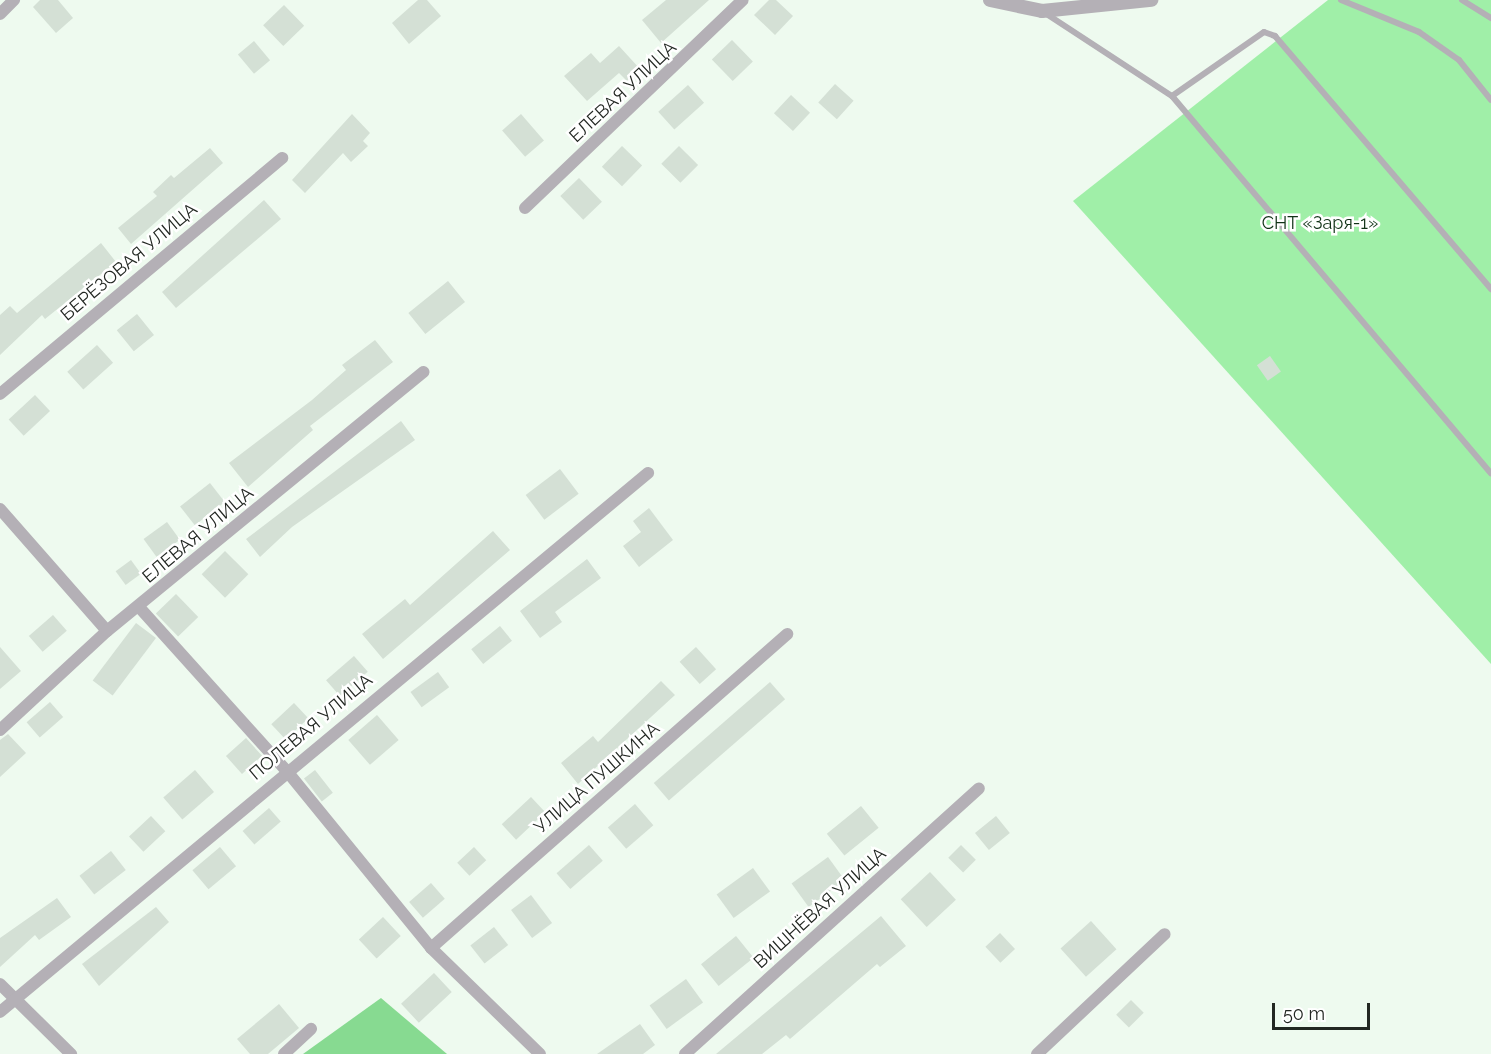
<!DOCTYPE html>
<html>
<head>
<meta charset="utf-8">
<style>
  body { margin:0 }
  #map { position:relative; width:1491px; height:1054px; overflow:hidden; background:#eefaef; font-family:Raleway,sans-serif }
  div>[style] { position:absolute }
  .green>* { inset:0; background:#a0efa8 }
  .forest>* { inset:0; background:#87da91 }
  .building>* { inset:0; background:#d4e0d5; transform-origin:0 0 }
  .service>* { height:6px; margin:-3px; padding:0 3px; transform-origin:3px; border-radius:3px; background:#b4b0b6 }
  .minor>* { height:12px; margin:-6px; padding:0 6px; transform-origin:6px; border-radius:6px; background:#b4b0b6 }
  .tertiary>* { height:14px; margin:-7px; padding:0 7px; transform-origin:7px; border-radius:7px; background:#b4b0b6 }
  span { translate:-50% -50%; white-space:nowrap; text-align:center; line-height:1.15; -webkit-text-stroke:5px #fff; paint-order:stroke }
  .street-label { font-size:18px; color:#222722 }
  .park-label { font-size:18px; color:#113317 }
  .scale { position:absolute; left:1272px; top:1003px; width:98px; height:27px; box-sizing:border-box; border:3px solid #222722; border-top:0; padding-left:8px; font-size:18px; line-height:21px; white-space:nowrap; color:#222722; -webkit-text-stroke:4px #fff; paint-order:stroke }
</style>
</head>
<body>
<div id="map">
  <div class="green">
    <div style="clip-path:polygon(1328px 0,1491px 0,1491px 664px,1073px 201px)"></div>
  </div>
  <div class="forest">
    <div style="clip-path:polygon(381px 998px,447px 1054px,303px 1054px)"></div>
  </div>
  <div class="building">
    <div style="clip-path:polygon(40px 0,58px 0,73px 18px,56px 33px,33px 7px)"></div>
    <div style="clip-path:polygon(418px 0,427px 0,441px 16px,409px 44px,392px 23px)"></div>
    <div style="clip-path:polygon(666px 0,709px 0,661px 43px,642px 20px)"></div>
    <div style="clip-path:polygon(769px 0,776px 0,793px 16px,775px 35px,754px 15px)"></div>
    <div style="left:284px;top:5px;width:29px;height:29px;rotate:46deg"></div>
    <div style="left:732px;top:40px;width:30px;height:28px;rotate:46deg"></div>
    <div style="left:254px;top:41px;width:25px;height:21px;rotate:50deg"></div>
    <div style="clip-path:polygon(619px 46px,640px 69px,627px 81px,619px 73px,587px 101px,564px 76px,591px 53px,600px 63px)"></div>
    <div style="left:835px;top:84px;width:25px;height:25px;rotate:42deg"></div>
    <div style="left:688px;top:85px;width:24px;height:40px;rotate:48deg"></div>
    <div style="left:791px;top:95px;width:26px;height:25px;rotate:43deg"></div>
    <div style="clip-path:polygon(352px 114px,370px 133px,363px 141px,368px 146px,351px 162px,343px 153px,305px 193px,292px 180px)"></div>
    <div style="left:521px;top:114px;width:35px;height:25px;rotate:49deg"></div>
    <div style="left:622px;top:146px;width:28px;height:29px;rotate:44deg"></div>
    <div style="left:679px;top:146px;width:27px;height:25px;rotate:45deg"></div>
    <div style="clip-path:polygon(210px 148px,223px 163px,131px 244px,118px 228px,157px 196px,153px 192px,171px 175px,174px 178px)"></div>
    <div style="left:579px;top:178px;width:33px;height:26px;rotate:46deg"></div>
    <div style="clip-path:polygon(264px 200px,281px 219px,176px 308px,162px 292px)"></div>
    <div style="clip-path:polygon(101px 243px,116px 262px,45px 319px,42px 315px,0 355px,0 315px,10px 306px,17px 313px)"></div>
    <div style="left:448px;top:281px;width:27px;height:51px;rotate:51deg"></div>
    <div style="left:137px;top:314px;width:27px;height:26px;rotate:51deg"></div>
    <div style="clip-path:polygon(375px 340px,393px 362px,310px 426px,313px 430px,248px 487px,229px 463px,312px 400px,346px 370px,342px 365px)"></div>
    <div style="left:97px;top:345px;width:24px;height:40px;rotate:48deg"></div>
    <div style="left:1270px;top:356px;width:19px;height:16px;rotate:55deg"></div>
    <div style="left:35px;top:395px;width:22px;height:36px;rotate:47deg"></div>
    <div style="clip-path:polygon(401px 421px,415px 440px,292px 527px,260px 557px,246px 539px)"></div>
    <div style="left:560px;top:469px;width:31px;height:43px;rotate:53deg"></div>
    <div style="left:210px;top:483px;width:24px;height:38px;rotate:52deg"></div>
    <div style="clip-path:polygon(649px 508px,673px 540px,639px 567px,623px 546px,641px 532px,633px 521px)"></div>
    <div style="left:167px;top:522px;width:22px;height:29px;rotate:54deg"></div>
    <div style="clip-path:polygon(493px 531px,510px 550px,383px 659px,362px 634px,405px 599px,410px 605px)"></div>
    <div style="left:225px;top:551px;width:33px;height:33px;rotate:45deg"></div>
    <div style="clip-path:polygon(587px 559px,601px 578px,555px 612px,562px 622px,540px 638px,520px 611px)"></div>
    <div style="left:131px;top:560px;width:17px;height:19px;rotate:54deg"></div>
    <div style="left:176px;top:594px;width:32px;height:28px;rotate:46deg"></div>
    <div style="left:53px;top:615px;width:21px;height:32px;rotate:49deg"></div>
    <div style="left:136px;top:623px;width:25px;height:72px;rotate:37deg"></div>
    <div style="left:500px;top:626px;width:19px;height:37px;rotate:51deg"></div>
    <div style="clip-path:polygon(0 647px,21px 671px,0 689px)"></div>
    <div style="left:696px;top:647px;width:30px;height:22px;rotate:48deg"></div>
    <div style="left:354px;top:656px;width:21px;height:37px;rotate:49deg"></div>
    <div style="left:438px;top:672px;width:19px;height:34px;rotate:54deg"></div>
    <div style="clip-path:polygon(661px 681px,675px 695px,578px 784px,561px 763px,593px 736px,598px 742px)"></div>
    <div style="left:770px;top:682px;width:23px;height:154px;rotate:49deg"></div>
    <div style="left:50px;top:702px;width:20px;height:31px;rotate:49deg"></div>
    <div style="left:294px;top:703px;width:21px;height:31px;rotate:47deg"></div>
    <div style="left:377px;top:715px;width:33px;height:38px;rotate:49deg"></div>
    <div style="clip-path:polygon(8px 734px,26px 753px,0 777px,0 740px)"></div>
    <div style="left:246px;top:738px;width:24px;height:27px;rotate:48deg"></div>
    <div style="left:195px;top:770px;width:29px;height:42px;rotate:49deg"></div>
    <div style="left:315px;top:770px;width:29px;height:14px;rotate:52deg"></div>
    <div style="left:531px;top:797px;width:21px;height:40px;rotate:47deg"></div>
    <div style="left:635px;top:804px;width:28px;height:36px;rotate:49deg"></div>
    <div style="left:861px;top:806px;width:28px;height:44px;rotate:51deg"></div>
    <div style="left:269px;top:808px;width:18px;height:35px;rotate:49deg"></div>
    <div style="left:151px;top:816px;width:21px;height:30px;rotate:47deg"></div>
    <div style="left:996px;top:816px;width:22px;height:27px;rotate:51deg"></div>
    <div style="left:589px;top:845px;width:21px;height:43px;rotate:49deg"></div>
    <div style="left:961px;top:845px;width:21px;height:18px;rotate:45deg"></div>
    <div style="left:220px;top:847px;width:25px;height:36px;rotate:50deg"></div>
    <div style="left:474px;top:847px;width:18px;height:23px;rotate:47deg"></div>
    <div style="left:111px;top:851px;width:24px;height:40px;rotate:52deg"></div>
    <div style="left:828px;top:857px;width:29px;height:45px;rotate:54deg"></div>
    <div style="left:753px;top:868px;width:29px;height:45px;rotate:54deg"></div>
    <div style="left:930px;top:872px;width:38px;height:40px;rotate:47deg"></div>
    <div style="left:431px;top:883px;width:21px;height:29px;rotate:49deg"></div>
    <div style="left:531px;top:895px;width:35px;height:25px;rotate:53deg"></div>
    <div style="clip-path:polygon(57px 898px,71px 917px,39px 940px,35px 935px,0 967px,0 938px)"></div>
    <div style="clip-path:polygon(156px 907px,169px 922px,99px 986px,82px 964px)"></div>
    <div style="clip-path:polygon(881px 916px,906px 946px,880px 967px,877px 964px,790px 1039px,786px 1035px,762px 1054px,716px 1054px)"></div>
    <div style="left:383px;top:917px;width:26px;height:33px;rotate:47deg"></div>
    <div style="left:1091px;top:921px;width:38px;height:41px;rotate:48deg"></div>
    <div style="left:494px;top:927px;width:23px;height:30px;rotate:52deg"></div>
    <div style="left:1000px;top:933px;width:22px;height:20px;rotate:47deg"></div>
    <div style="left:736px;top:936px;width:28px;height:45px;rotate:51deg"></div>
    <div style="left:434px;top:973px;width:26px;height:45px;rotate:47deg"></div>
    <div style="left:686px;top:979px;width:29px;height:45px;rotate:54deg"></div>
    <div style="left:1131px;top:1000px;width:18px;height:21px;rotate:45deg"></div>
    <div style="clip-path:polygon(279px 1004px,299px 1028px,268px 1054px,250px 1054px,237px 1039px)"></div>
    <div style="clip-path:polygon(640px 1024px,655px 1045px,643px 1054px,597px 1054px)"></div>
  </div>
  <div class="service">
    <div style="left:1341px;top:0;width:84px;rotate:22.3deg"></div>
    <div style="left:1419px;top:32px;width:49px;rotate:35deg"></div>
    <div style="left:1459px;top:60px;width:51px;rotate:51.3deg"></div>
    <div style="left:1462px;top:0;width:34px;rotate:32deg"></div>
    <div style="left:1045px;top:13px;width:152px;rotate:33.2deg"></div>
    <div style="left:1172px;top:96px;width:494px;rotate:49.8deg"></div>
    <div style="left:1172px;top:96px;width:112px;rotate:-34.8deg"></div>
    <div style="left:1264px;top:32px;width:12px;rotate:20deg"></div>
    <div style="left:1275px;top:36px;width:333px;rotate:49.5deg"></div>
  </div>
  <div class="minor">
    <div style="left:0;top:14px;width:20px;rotate:-45deg"></div>
    <div style="left:525px;top:208px;width:301px;rotate:-43.7deg"></div>
    <div style="left:0;top:394px;width:368px;rotate:-39.9deg"></div>
    <div style="left:0;top:509px;width:162px;rotate:48.7deg"></div>
    <div style="left:139px;top:607px;width:219px;rotate:48deg"></div>
    <div style="left:286px;top:770px;width:230px;rotate:50.8deg"></div>
    <div style="left:431px;top:948px;width:152px;rotate:44.2deg"></div>
    <div style="left:0;top:730px;width:146px;rotate:-42.8deg"></div>
    <div style="left:107px;top:631px;width:409px;rotate:-39.3deg"></div>
    <div style="left:431px;top:948px;width:475px;rotate:-41.4deg"></div>
    <div style="left:0;top:984px;width:100px;rotate:44.6deg"></div>
    <div style="left:0;top:1012px;width:843px;rotate:-39.75deg"></div>
    <div style="left:284px;top:1054px;width:37px;rotate:-43deg"></div>
    <div style="left:685px;top:1054px;width:396px;rotate:-42.1deg"></div>
    <div style="left:1037px;top:1054px;width:175px;rotate:-43.2deg"></div>
  </div>
  <div class="tertiary">
    <div style="left:990px;top:0;width:53px;rotate:11.9deg"></div>
    <div style="left:1042px;top:11px;width:110px;rotate:-5.8deg"></div>
  </div>
  <div class="street-label">
    <span style="left:623px;top:92px;rotate:-43deg">ЕЛЕВАЯ УЛИЦА</span>
    <span style="left:129px;top:262px;rotate:-40deg">БЕРЁЗОВАЯ УЛИЦА</span>
    <span style="left:198px;top:535px;rotate:-40deg">ЕЛЕВАЯ УЛИЦА</span>
    <span style="left:311px;top:727px;rotate:-40deg">ПОЛЕВАЯ УЛИЦА</span>
    <span style="left:597px;top:778px;rotate:-41deg">УЛИЦА ПУШКИНА</span>
    <span style="left:820px;top:908px;rotate:-42deg">ВИШНЁВАЯ УЛИЦА</span>
  </div>
  <div class="park-label">
    <span style="left:1320px;top:223px">СНТ «Заря-1»</span>
  </div>
  <div class="scale">50 m</div>
</div>
</body>
</html>
